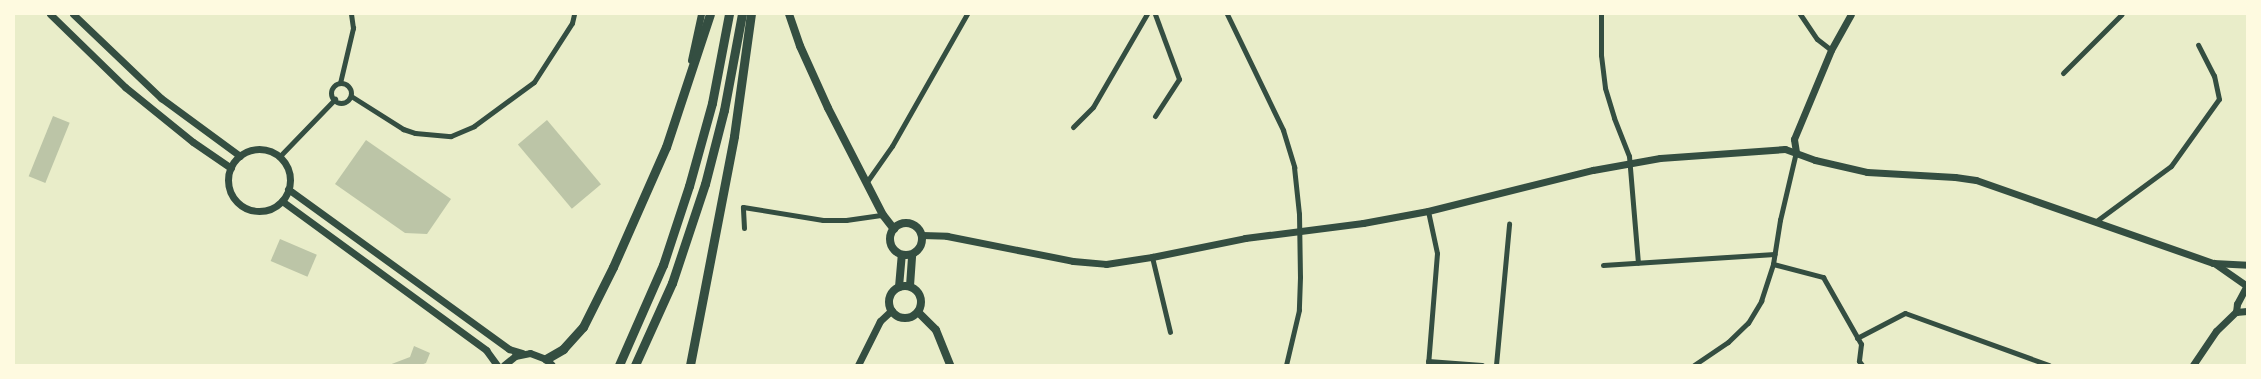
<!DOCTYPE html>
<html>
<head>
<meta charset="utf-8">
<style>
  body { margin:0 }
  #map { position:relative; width:2261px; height:379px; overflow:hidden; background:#e9edc9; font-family:"Public Sans",sans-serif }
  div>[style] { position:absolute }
  .building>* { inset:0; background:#bcc5a7; transform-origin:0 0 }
  .minor>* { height:5px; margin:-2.5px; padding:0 2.5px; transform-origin:2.5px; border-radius:2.5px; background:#344e41 }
  .minor>.ring { margin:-2.5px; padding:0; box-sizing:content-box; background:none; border:5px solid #344e41; border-radius:50% }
  .tertiary>* { height:7px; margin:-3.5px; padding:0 3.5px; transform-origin:3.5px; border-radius:3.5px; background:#344e41 }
  .tertiary>.ring { margin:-3.5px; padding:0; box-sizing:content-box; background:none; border:7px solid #344e41; border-radius:50% }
  .secondary>* { height:8px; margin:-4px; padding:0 4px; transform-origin:4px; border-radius:4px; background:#344e41 }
  .secondary>.ring { margin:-4px; padding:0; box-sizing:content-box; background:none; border:8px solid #344e41; border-radius:50% }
  .trunk>* { height:9px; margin:-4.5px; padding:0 4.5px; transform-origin:4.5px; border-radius:4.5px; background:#344e41 }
  span { translate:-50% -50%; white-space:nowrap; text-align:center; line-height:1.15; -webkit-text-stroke:5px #fefae0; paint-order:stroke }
  .frame { position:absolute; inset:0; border:15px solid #fefae0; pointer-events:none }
</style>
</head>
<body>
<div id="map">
  <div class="building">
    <div style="left:53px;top:116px;width:18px;height:65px;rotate:22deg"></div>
    <div style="left:547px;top:120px;width:84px;height:38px;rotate:50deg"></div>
    <div style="clip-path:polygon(366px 140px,451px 199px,427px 234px,405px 233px,335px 184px)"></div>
    <div style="left:280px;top:239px;width:40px;height:24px;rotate:23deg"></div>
    <div style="clip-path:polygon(414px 346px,430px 353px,426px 363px,421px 365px,389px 365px,410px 357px)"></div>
  </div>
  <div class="minor">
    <div style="left:1227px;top:14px;width:129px;rotate:64.2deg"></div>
    <div style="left:1283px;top:130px;width:39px;rotate:73deg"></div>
    <div style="left:1294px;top:167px;width:47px;rotate:83.9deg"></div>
    <div style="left:1299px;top:214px;width:63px;rotate:89.1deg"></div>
    <div style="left:1300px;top:277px;width:33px;rotate:92deg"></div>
    <div style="left:1299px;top:310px;width:57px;rotate:103.3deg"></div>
    <div style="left:1601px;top:14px;width:41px;rotate:90deg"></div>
    <div style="left:1601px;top:55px;width:33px;rotate:83deg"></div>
    <div style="left:1605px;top:88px;width:31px;rotate:73deg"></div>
    <div style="left:1614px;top:118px;width:41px;rotate:68.5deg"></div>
    <div style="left:1629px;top:156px;width:107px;rotate:85.2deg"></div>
    <div style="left:1800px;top:14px;width:30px;rotate:56deg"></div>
    <div style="left:1817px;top:39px;width:18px;rotate:38deg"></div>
    <div style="left:2063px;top:73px;width:83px;rotate:-45deg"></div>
    <div style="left:340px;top:83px;width:57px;rotate:-76.7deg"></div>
    <div style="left:353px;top:28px;width:14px;rotate:-98deg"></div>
    <div class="ring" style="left:331px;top:83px;width:15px;height:15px"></div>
    <div style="left:351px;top:96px;width:62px;rotate:32.4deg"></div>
    <div style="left:403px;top:129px;width:13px;rotate:18deg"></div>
    <div style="left:415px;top:133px;width:36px;rotate:5deg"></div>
    <div style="left:451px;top:136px;width:25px;rotate:-23deg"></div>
    <div style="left:474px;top:126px;width:74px;rotate:-36.3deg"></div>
    <div style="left:534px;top:82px;width:70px;rotate:-57.2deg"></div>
    <div style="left:572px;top:23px;width:9px;rotate:-77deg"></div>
    <div style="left:1155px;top:116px;width:44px;rotate:-57deg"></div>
    <div style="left:1179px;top:79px;width:69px;rotate:-110.3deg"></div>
    <div style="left:1073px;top:127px;width:28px;rotate:-45deg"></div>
    <div style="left:1093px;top:107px;width:108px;rotate:-59.9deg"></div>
    <div style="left:279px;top:157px;width:81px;rotate:-46deg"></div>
    <div style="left:866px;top:183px;width:45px;rotate:-54.9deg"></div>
    <div style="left:892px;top:146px;width:152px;rotate:-60.4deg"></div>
    <div style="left:2095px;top:222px;width:94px;rotate:-36.4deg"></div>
    <div style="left:2171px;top:166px;width:82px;rotate:-54.4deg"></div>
    <div style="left:2219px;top:99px;width:24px;rotate:-102deg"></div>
    <div style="left:2214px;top:76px;width:35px;rotate:-117deg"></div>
    <div style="left:744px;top:228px;width:21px;rotate:-93deg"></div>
    <div style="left:743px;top:207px;width:81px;rotate:9.2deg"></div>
    <div style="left:823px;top:220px;width:23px"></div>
    <div style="left:846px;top:220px;width:37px;rotate:-8deg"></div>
    <div style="left:1152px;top:257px;width:77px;rotate:76.5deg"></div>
    <div style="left:1773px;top:264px;width:52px;rotate:14.6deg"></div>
    <div style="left:1823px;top:277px;width:77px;rotate:60.4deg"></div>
    <div style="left:1861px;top:344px;width:17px;rotate:97deg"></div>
    <div style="left:1859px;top:361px;width:5px;rotate:53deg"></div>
    <div style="left:1603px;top:265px;width:172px;rotate:-3.7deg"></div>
    <div style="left:1857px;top:338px;width:54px;rotate:-27.5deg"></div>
    <div style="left:1905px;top:313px;width:153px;rotate:19.9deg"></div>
    <div style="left:1428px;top:361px;width:54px;rotate:4.2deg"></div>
    <div style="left:1428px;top:365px;width:112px;rotate:-85.4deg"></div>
    <div style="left:1437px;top:253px;width:43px;rotate:-102.1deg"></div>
    <div style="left:1496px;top:365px;width:142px;rotate:-84.7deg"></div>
    <div style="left:1694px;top:365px;width:41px;rotate:-34.1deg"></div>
    <div style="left:1728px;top:342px;width:28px;rotate:-44deg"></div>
    <div style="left:1748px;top:323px;width:26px;rotate:-59deg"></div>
    <div style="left:1761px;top:301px;width:39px;rotate:-72deg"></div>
    <div style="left:1773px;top:264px;width:45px;rotate:-81deg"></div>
    <div style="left:1780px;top:220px;width:70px;rotate:-76.8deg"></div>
  </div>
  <div class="tertiary">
    <div style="left:50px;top:14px;width:105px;rotate:44.2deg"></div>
    <div style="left:125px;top:87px;width:87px;rotate:39deg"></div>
    <div style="left:193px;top:142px;width:46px;rotate:34.4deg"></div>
    <div style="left:73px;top:14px;width:122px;rotate:43.7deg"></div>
    <div style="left:161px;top:98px;width:98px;rotate:36.3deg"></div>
    <div style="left:691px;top:60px;width:47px;rotate:-77.7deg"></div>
    <div class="ring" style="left:228px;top:149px;width:55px;height:55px"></div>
    <div style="left:1796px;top:152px;width:13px;rotate:-99deg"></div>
    <div style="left:1794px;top:139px;width:96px;rotate:-67.4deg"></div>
    <div style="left:1831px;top:50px;width:41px;rotate:-60.9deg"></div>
    <div style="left:288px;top:189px;width:273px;rotate:35.9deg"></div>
    <div style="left:509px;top:349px;width:14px;rotate:17deg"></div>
    <div style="left:282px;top:201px;width:253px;rotate:36.1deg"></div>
    <div style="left:486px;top:350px;width:19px;rotate:54deg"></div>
    <div style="left:922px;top:235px;width:25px;rotate:2deg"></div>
    <div style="left:947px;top:236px;width:128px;rotate:11.2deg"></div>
    <div style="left:1073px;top:261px;width:33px;rotate:5deg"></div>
    <div style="left:1106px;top:264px;width:47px;rotate:-8.7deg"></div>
    <div style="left:1152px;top:257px;width:95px;rotate:-11.5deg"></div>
    <div style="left:1245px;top:238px;width:119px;rotate:-7.2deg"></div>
    <div style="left:1363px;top:223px;width:66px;rotate:-10.5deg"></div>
    <div style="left:1428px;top:211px;width:170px;rotate:-14deg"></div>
    <div style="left:1593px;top:170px;width:68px;rotate:-10.2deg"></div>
    <div style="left:1660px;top:158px;width:125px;rotate:-4.1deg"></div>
    <div style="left:1785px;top:149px;width:32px;rotate:20deg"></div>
    <div style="left:1815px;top:160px;width:53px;rotate:13deg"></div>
    <div style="left:1867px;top:172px;width:88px;rotate:3.3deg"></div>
    <div style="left:1955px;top:177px;width:21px;rotate:8deg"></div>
    <div style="left:1976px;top:180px;width:251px;rotate:19.3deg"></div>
    <div style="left:2213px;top:263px;width:34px;rotate:3deg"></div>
    <div style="left:2214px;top:263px;width:40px;rotate:34.9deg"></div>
    <div style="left:2236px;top:312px;width:8px;rotate:-83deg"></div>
    <div style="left:2237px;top:304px;width:21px;rotate:-62deg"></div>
    <div style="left:504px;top:365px;width:14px;rotate:-39deg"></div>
    <div style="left:515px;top:356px;width:15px;rotate:-11deg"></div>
    <div style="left:530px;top:353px;width:17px;rotate:21deg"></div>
    <div style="left:546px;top:359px;width:8px;rotate:45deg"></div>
    <div style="left:858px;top:365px;width:49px;rotate:-63.4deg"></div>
    <div style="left:880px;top:321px;width:16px;rotate:-43deg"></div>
    <div style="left:2193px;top:365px;width:41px;rotate:-55.9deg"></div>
    <div style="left:2216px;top:331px;width:28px;rotate:-44deg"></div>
    <div style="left:2236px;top:312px;width:11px;rotate:-5deg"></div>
  </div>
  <div class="secondary">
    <div style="left:789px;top:14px;width:34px;rotate:71deg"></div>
    <div style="left:800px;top:46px;width:68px;rotate:65.7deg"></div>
    <div style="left:828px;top:108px;width:120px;rotate:62.8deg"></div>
    <div style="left:883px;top:215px;width:18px;rotate:52deg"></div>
    <div class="ring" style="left:890px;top:223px;width:24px;height:24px"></div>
    <div style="left:910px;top:286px;width:31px;rotate:-86deg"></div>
    <div class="ring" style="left:889px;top:286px;width:24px;height:24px"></div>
    <div style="left:899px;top:287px;width:32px;rotate:-85deg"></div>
    <div style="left:918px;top:312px;width:25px;rotate:45deg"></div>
    <div style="left:936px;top:330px;width:38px;rotate:68deg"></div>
  </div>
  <div class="trunk">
    <div style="left:546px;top:359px;width:20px;rotate:-30deg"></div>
    <div style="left:563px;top:349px;width:30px;rotate:-48deg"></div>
    <div style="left:583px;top:327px;width:67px;rotate:-63.4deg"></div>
    <div style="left:613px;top:267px;width:131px;rotate:-66.2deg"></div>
    <div style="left:666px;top:147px;width:140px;rotate:-71.7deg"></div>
    <div style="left:619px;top:365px;width:109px;rotate:-66.3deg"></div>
    <div style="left:663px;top:265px;width:83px;rotate:-71.8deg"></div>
    <div style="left:689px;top:186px;width:86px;rotate:-74.5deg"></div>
    <div style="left:712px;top:103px;width:91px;rotate:-79.2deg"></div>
    <div style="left:635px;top:365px;width:90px;rotate:-65.7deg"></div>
    <div style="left:672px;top:283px;width:104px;rotate:-71.6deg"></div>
    <div style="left:705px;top:184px;width:76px;rotate:-75.6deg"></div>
    <div style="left:724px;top:110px;width:98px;rotate:-79.4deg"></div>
    <div style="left:690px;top:365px;width:233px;rotate:-79.1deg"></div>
    <div style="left:734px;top:136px;width:123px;rotate:-82.1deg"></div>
  </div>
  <div class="frame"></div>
</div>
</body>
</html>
